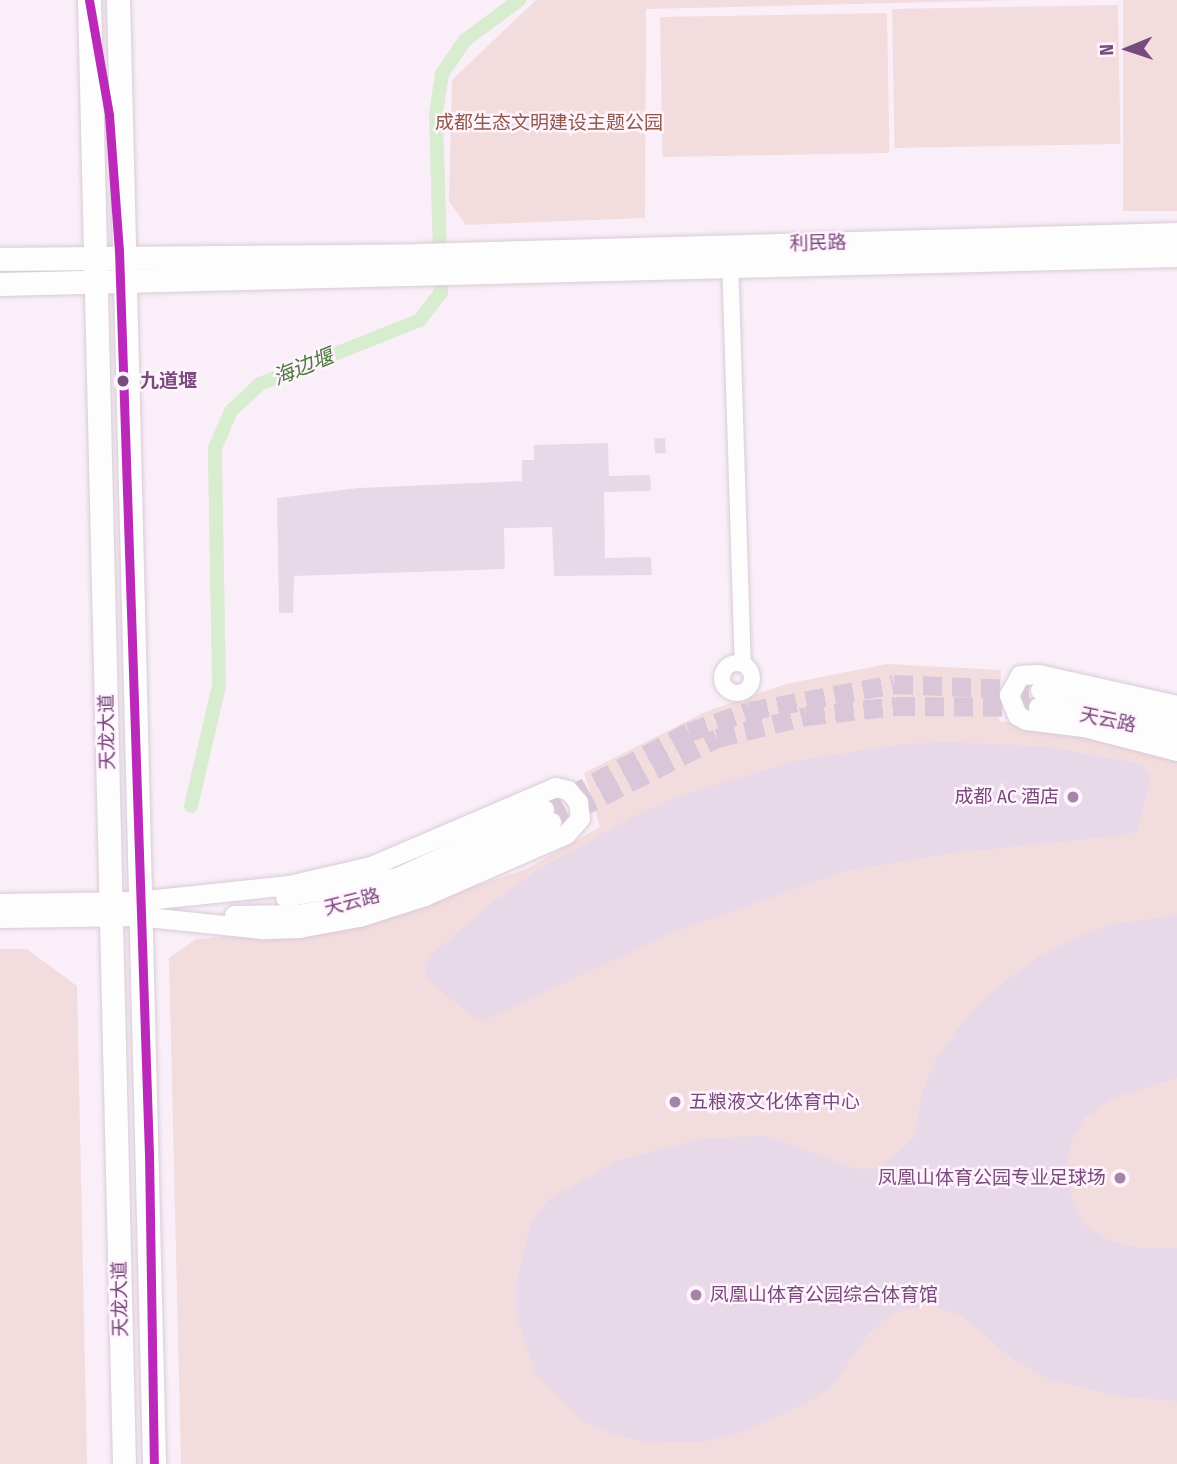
<!DOCTYPE html>
<html>
<head>
<meta charset="utf-8">
<style>
  body { margin:0 }
  #map { position:relative; width:1177px; height:1464px; overflow:hidden; background:#faeff8; font-family:"Fira Sans Condensed","Noto Sans SC",sans-serif }
  div>[style] { position:absolute }
  .green>* { inset:0; background:#f3dcdd; transform-origin:0 0 }
  .canal>* { height:14px; margin:-7px; padding:0 7px; transform-origin:7px; border-radius:7px; background:#d8eccf }
  .building>* { inset:0; background:#e8d9e8; transform-origin:0 0 }
  .tertiary-tunnel>* { height:19px; margin-top:-9.5px; transform-origin:0; background:repeating-linear-gradient(90deg,#dac6d9 0 19px,transparent 0 29px) }
  .roads { filter:drop-shadow(0 0 2px #d8cbd7) drop-shadow(0 0 2px #d8cbd7) }
  .minor>* { height:16px; margin:-8px; padding:0 8px; transform-origin:8px; border-radius:8px; background:#fefdfe }
  .minor>.ring { margin:-8px; padding:0; box-sizing:content-box; background:none; border:16px solid #fefdfe; border-radius:50% }
  .tertiary>* { height:19px; margin:-9.5px; padding:0 9.5px; transform-origin:9.5px; border-radius:9.5px; background:#fefdfe }
  .secondary>* { height:23px; margin:-11.5px; padding:0 11.5px; transform-origin:11.5px; border-radius:11.5px; background:#fefdfe }
  .metro-1>* { height:9px; margin:-4.5px; padding:0 4.5px; transform-origin:4.5px; border-radius:4.5px; background:#bb29bb }
  .dots>* { width:19px; height:19px; translate:-50% -50%; box-sizing:border-box; border:4px solid #fff3fd; border-radius:50% }
  span { translate:-50% -50%; white-space:nowrap; text-align:center; line-height:1.15; -webkit-text-stroke:5px #fff3fd; paint-order:stroke }
  .park-label { font-size:19px; color:#8f5a47 }
  .street-label { font-size:19px; color:#784b7c }
  .stop-label { font-size:19px; color:#784b7c; font-weight:700 }
  .left { translate:0 -50%; text-align:left }
  .poi-label { font-size:19px; color:#784b7c }
  .right { translate:-100% -50%; text-align:right }
  .water-label { font-size:21px; color:#4b7a3a; font-style:italic }
  .north { position:absolute; left:1093px; top:14px; width:70px; height:70px; -webkit-text-stroke:5px #fff3fd; paint-order:stroke; rotate:268deg; font-size:19px; font-weight:700; line-height:28px; text-align:center; color:#784b7c }
  .north::after { content:''; display:block; margin:auto; width:24px; height:32px; background:#784b7c; clip-path:polygon(50% 0,100% 100%,50% 72%,0 100%) }
</style>
</head>
<body>
<div id="map">
  <div class="green">
    <div style="clip-path:polygon(536px 0,1021px 0,646px 9px,645px 218px,466px 225px,449px 201px,452px 80px)"></div>
    <div style="left:1123px;top:0;width:54px;height:211px"></div>
    <div style="left:1118px;top:5px;width:139px;height:226px;rotate:89deg"></div>
    <div style="left:887px;top:13px;width:140px;height:227px;rotate:89deg"></div>
    <div style="clip-path:polygon(887px 664px,1001px 670px,999px 721px,1046px 727px,1177px 757px,1177px 1464px,181px 1464px,169px 958px,196px 939px,357px 926px,526px 869px,600px 827px,584px 773px,705px 712px,786px 684px)"></div>
    <div style="clip-path:polygon(0 949px,27px 949px,77px 986px,87px 1464px,0 1464px)"></div>
  </div>
  <div class="canal">
    <div style="left:191px;top:806px;width:123px;rotate:-76.9deg"></div>
    <div style="left:219px;top:686px;width:238px;rotate:-91deg"></div>
    <div style="left:215px;top:448px;width:40px;rotate:-66.6deg"></div>
    <div style="left:231px;top:411px;width:40px;rotate:-43deg"></div>
    <div style="left:260px;top:384px;width:172px;rotate:-21.8deg"></div>
    <div style="left:420px;top:320px;width:35px;rotate:-53deg"></div>
    <div style="left:441px;top:292px;width:178px;rotate:-91.6deg"></div>
    <div style="left:436px;top:114px;width:40px;rotate:-81.5deg"></div>
    <div style="left:442px;top:74px;width:40px;rotate:-56deg"></div>
    <div style="left:464px;top:41px;width:69px;rotate:-36.7deg"></div>
  </div>
  <div class="building">
    <div style="left:665px;top:438px;width:15px;height:11px;rotate:86deg"></div>
    <div style="clip-path:polygon(608px 443px,609px 476px,650px 475px,651px 491px,604px 492px,605px 558px,651px 557px,652px 575px,554px 576px,552px 527px,504px 528px,505px 569px,294px 576px,293px 613px,279px 613px,277px 498px,359px 488px,522px 481px,522px 460px,534px 460px,534px 445px)"></div>
    <div style="clip-path:polygon(947px 742px,1043px 746px,1142px 764px,1151px 777px,1138px 830px,1127px 835px,953px 853px,846px 871px,674px 932px,483px 1021px,471px 1016px,426px 978px,424px 966px,434px 952px,490px 904px,536px 871px,634px 816px,679px 796px,795px 761px,901px 744px)"></div>
    <div style="clip-path:polygon(1177px 915px,1177px 1078px,1111px 1099px,1085px 1118px,1071px 1143px,1067px 1164px,1071px 1195px,1085px 1225px,1108px 1240px,1139px 1248px,1177px 1248px,1177px 1401px,1125px 1397px,1053px 1381px,1015px 1361px,962px 1316px,930px 1305px,892px 1313px,867px 1336px,833px 1385px,807px 1403px,743px 1432px,703px 1442px,638px 1441px,610px 1433px,582px 1421px,536px 1375px,516px 1315px,516px 1283px,530px 1224px,548px 1200px,616px 1161px,703px 1138px,768px 1136px,857px 1169px,879px 1168px,914px 1138px,922px 1093px,937px 1056px,976px 1006px,1008px 979px,1041px 955px,1079px 936px,1112px 924px)"></div>
  </div>
  <div class="tertiary-tunnel">
    <div style="left:544px;top:809px;width:164px;rotate:-28deg"></div>
    <div style="left:689px;top:732px;width:64px;rotate:-19.3deg"></div>
    <div style="left:749px;top:711px;width:147px;rotate:-10.5deg"></div>
    <div style="left:894px;top:684px;width:146px;rotate:2.4deg"></div>
    <div style="left:551px;top:822px;width:186px;rotate:-26.8deg"></div>
    <div style="left:717px;top:738px;width:92px;rotate:-13.9deg"></div>
    <div style="left:806px;top:716px;width:91px;rotate:-6.3deg"></div>
    <div style="left:896px;top:706px;width:142px;rotate:0.4deg"></div>
  </div>
  <div class="roads">
    <div class="minor">
      <div style="left:730px;top:258px;width:406px;rotate:88.2deg"></div>
      <div class="ring" style="left:722px;top:663px;width:14px;height:14px"></div>
    </div>
    <div class="tertiary">
      <div style="left:1040px;top:690px;width:34px;rotate:5deg"></div>
      <div style="left:1074px;top:693px;width:106px;rotate:14.2deg"></div>
      <div style="left:1177px;top:705px;width:142px;rotate:-167.4deg"></div>
      <div style="left:1038px;top:674px;width:18px;rotate:177deg"></div>
      <div style="left:1020px;top:675px;width:23px;rotate:119deg"></div>
      <div style="left:1009px;top:695px;width:22px;rotate:68deg"></div>
      <div style="left:1017px;top:715px;width:10px;rotate:29deg"></div>
      <div style="left:1026px;top:720px;width:58px;rotate:6.9deg"></div>
      <div style="left:1084px;top:727px;width:96px;rotate:14.5deg"></div>
      <div style="left:1038px;top:707px;width:65px;rotate:8deg"></div>
      <div style="left:1102px;top:716px;width:78px;rotate:15.6deg"></div>
      <div style="left:285px;top:897px;width:114px;rotate:-10.1deg"></div>
      <div style="left:397px;top:877px;width:162px;rotate:-24.8deg"></div>
      <div style="left:0;top:903px;width:137px;rotate:-0.8deg"></div>
      <div style="left:137px;top:901px;width:153px;rotate:-6deg"></div>
      <div style="left:289px;top:885px;width:84px;rotate:-13deg"></div>
      <div style="left:371px;top:866px;width:200px;rotate:-23.2deg"></div>
      <div style="left:555px;top:787px;width:13px;rotate:13deg"></div>
      <div style="left:568px;top:790px;width:16px;rotate:50deg"></div>
      <div style="left:578px;top:802px;width:16px;rotate:83deg"></div>
      <div style="left:580px;top:818px;width:21px;rotate:131deg"></div>
      <div style="left:566px;top:834px;width:154px;rotate:156.3deg"></div>
      <div style="left:425px;top:896px;width:69px;rotate:162.3deg"></div>
      <div style="left:359px;top:917px;width:61px;rotate:169.6deg"></div>
      <div style="left:299px;top:928px;width:37px;rotate:178deg"></div>
      <div style="left:262px;top:929px;width:125px;rotate:-174deg"></div>
      <div style="left:138px;top:916px;width:138px;rotate:179.2deg"></div>
      <div style="left:234px;top:915px;width:65px;rotate:-0.9deg"></div>
      <div style="left:299px;top:914px;width:53px;rotate:-10.9deg"></div>
      <div style="left:351px;top:904px;width:78px;rotate:-16.3deg"></div>
      <div style="left:426px;top:882px;width:139px;rotate:-25.6deg"></div>
    </div>
    <div class="secondary">
      <div style="left:89px;top:0;width:1464px;rotate:88.63deg"></div>
      <div style="left:118px;top:0;width:1464px;rotate:88.59deg"></div>
      <div style="left:0;top:259px;width:420px;rotate:-0.5deg"></div>
      <div style="left:420px;top:255px;width:757px;rotate:-1.59deg"></div>
      <div style="left:0;top:284px;width:1177px;rotate:-1.41deg"></div>
    </div>
  </div>
  <div class="metro-1">
    <div style="left:89px;top:0;width:117px;rotate:80.1deg"></div>
    <div style="left:109px;top:115px;width:135px;rotate:85.8deg"></div>
    <div style="left:119px;top:250px;width:903px;rotate:88.1deg"></div>
    <div style="left:149px;top:1153px;width:311px;rotate:89.1deg"></div>
  </div>
  <div class="dots">
    <div style="left:123px;top:381px;background:#784b7c"></div>
    <div style="left:1073px;top:797px;background:#a684a7"></div>
    <div style="left:675px;top:1102px;background:#a684a7"></div>
    <div style="left:1120px;top:1178px;background:#a684a7"></div>
    <div style="left:696px;top:1295px;background:#a684a7"></div>
  </div>
  <div class="park-label">
    <span style="left:549px;top:123px">成都生态文明建设主题公园</span>
  </div>
  <div class="street-label">
    <span style="left:818px;top:243px;rotate:-1deg">利民路</span>
    <span style="left:1108px;top:720px;rotate:12deg">天云路</span>
    <span style="left:107px;top:732px;rotate:-91deg">天龙大道</span>
    <span style="left:352px;top:902px;rotate:-14deg">天云路</span>
    <span style="left:120px;top:1299px;rotate:-91deg">天龙大道</span>
  </div>
  <div class="stop-label">
    <span class="left" style="left:140px;top:381px">九道堰</span>
  </div>
  <div class="poi-label">
    <span class="right" style="left:1059px;top:797px">成都 AC 酒店</span>
    <span class="left" style="left:689px;top:1102px">五粮液文化体育中心</span>
    <span class="right" style="left:1106px;top:1178px">凤凰山体育公园专业足球场</span>
    <span class="left" style="left:710px;top:1295px">凤凰山体育公园综合体育馆</span>
  </div>
  <div class="water-label">
    <span style="left:303px;top:367px;rotate:-22deg">海边堰</span>
  </div>
  <div class="north">N</div>
</div>
</body>
</html>
